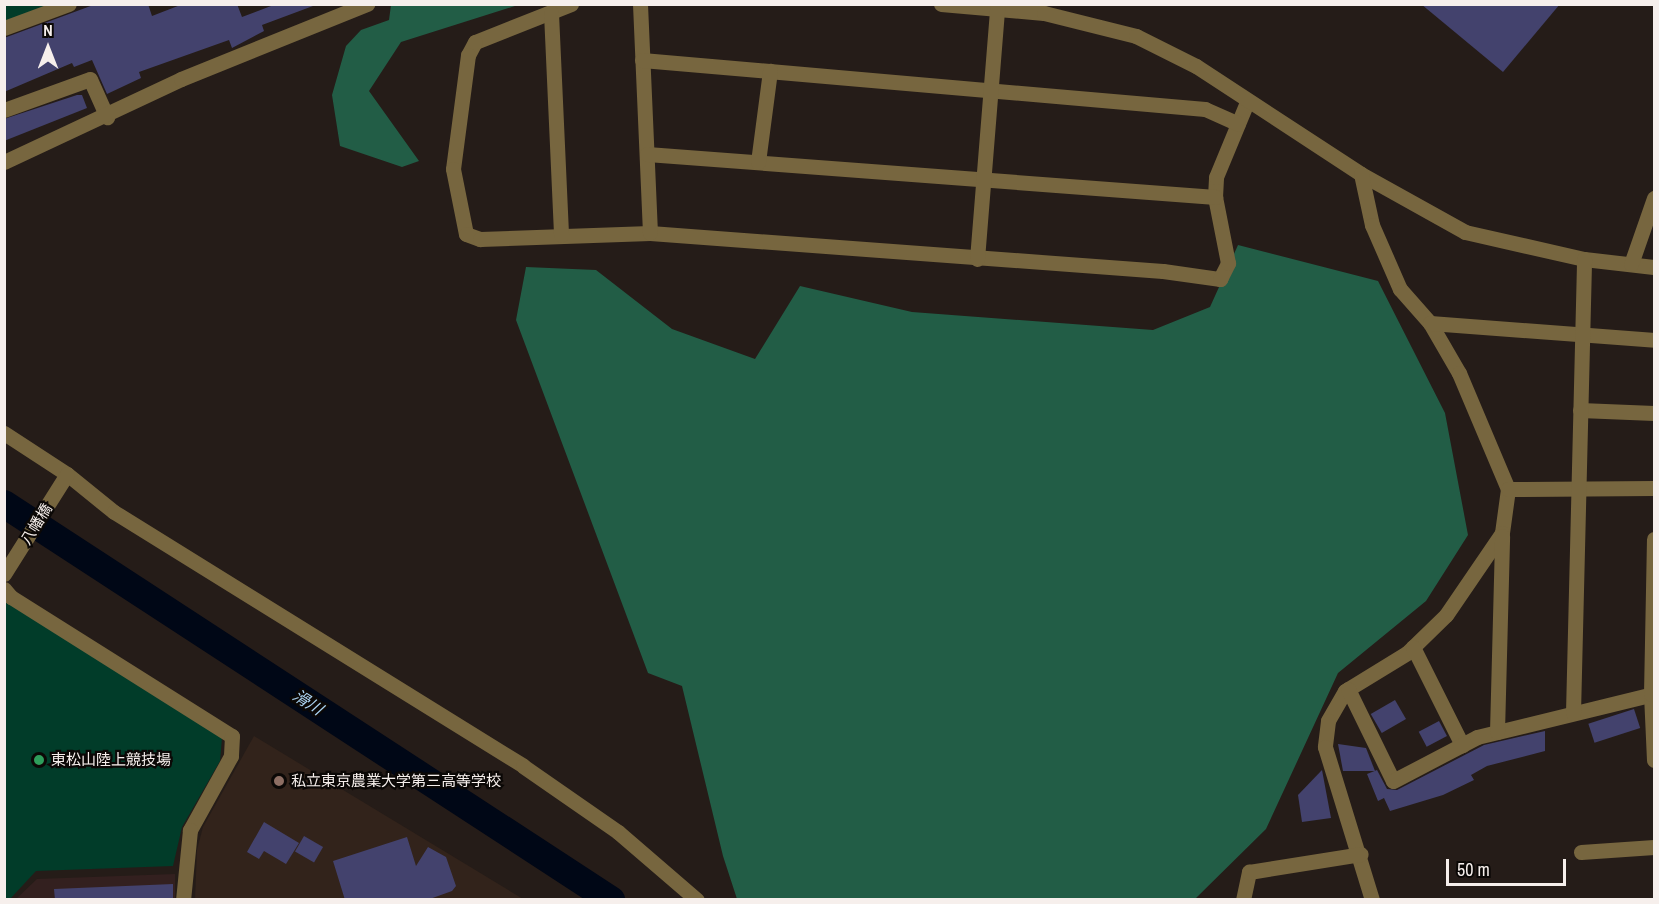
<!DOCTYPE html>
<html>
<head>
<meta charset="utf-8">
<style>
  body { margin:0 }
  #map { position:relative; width:1659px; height:904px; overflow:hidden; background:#251c18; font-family:"Archivo Narrow","Noto Sans JP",sans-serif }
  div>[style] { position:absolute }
  .built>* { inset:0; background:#32231b }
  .medical>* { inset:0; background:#33201f }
  .green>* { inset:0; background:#013c29 }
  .forest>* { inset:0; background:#225d46 }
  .river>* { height:28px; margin:-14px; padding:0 14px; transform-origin:14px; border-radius:14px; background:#000716 }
  .building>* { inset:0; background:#43426d; transform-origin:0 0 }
  .minor>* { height:15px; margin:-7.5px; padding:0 7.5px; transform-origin:7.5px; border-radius:7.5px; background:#77663f }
  .dots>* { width:16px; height:16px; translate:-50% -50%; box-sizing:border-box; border:3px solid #0b0806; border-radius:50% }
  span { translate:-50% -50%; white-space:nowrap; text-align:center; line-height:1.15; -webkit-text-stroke:4.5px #0b0806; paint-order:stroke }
  .street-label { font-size:15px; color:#f6efec }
  .poi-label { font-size:15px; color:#f6efec }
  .left { translate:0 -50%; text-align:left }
  .water-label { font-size:16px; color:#acd4f3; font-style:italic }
  .frame { position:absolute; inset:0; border:6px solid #f6efec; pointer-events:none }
  .north { position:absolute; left:18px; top:18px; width:60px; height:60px; -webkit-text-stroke:4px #0b0806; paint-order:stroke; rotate:0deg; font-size:16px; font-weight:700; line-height:24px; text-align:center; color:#f6efec }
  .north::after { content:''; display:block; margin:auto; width:21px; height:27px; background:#f6efec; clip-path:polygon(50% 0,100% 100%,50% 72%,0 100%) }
  .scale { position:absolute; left:1446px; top:859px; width:120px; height:27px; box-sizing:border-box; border:3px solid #f6efec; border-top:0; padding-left:8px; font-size:18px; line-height:21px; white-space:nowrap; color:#f6efec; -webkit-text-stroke:4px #0b0806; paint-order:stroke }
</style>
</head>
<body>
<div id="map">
  <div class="built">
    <div style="clip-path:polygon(254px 736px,523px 899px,195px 900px,197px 850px,203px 827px)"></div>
  </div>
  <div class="medical">
    <div style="clip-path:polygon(175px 874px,175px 899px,15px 900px,37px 879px)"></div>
  </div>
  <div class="green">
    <div style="clip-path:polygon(5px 5px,49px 5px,5px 21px)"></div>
    <div style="clip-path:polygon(5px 601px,222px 738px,220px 761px,182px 827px,173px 866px,36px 871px,10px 899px,5px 899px)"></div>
  </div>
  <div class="forest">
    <div style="clip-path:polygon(391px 5px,518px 5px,401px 42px,369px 91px,419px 161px,402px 167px,340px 146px,332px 95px,346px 46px,361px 30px,389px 20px)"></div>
    <div style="clip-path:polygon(1238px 245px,1378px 281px,1445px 413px,1468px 535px,1426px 601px,1338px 673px,1266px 829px,1195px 899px,737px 899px,723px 856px,682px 686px,648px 673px,516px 320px,526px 267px,596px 270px,672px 329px,755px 359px,800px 286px,912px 312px,1153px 330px,1210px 307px)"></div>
  </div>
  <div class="river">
    <div style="left:4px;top:504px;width:725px;rotate:33.12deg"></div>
  </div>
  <div class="building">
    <div style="clip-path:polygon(96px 4px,148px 4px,152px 16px,183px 4px,237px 4px,242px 17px,271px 6px,313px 6px,262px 25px,264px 31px,232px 48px,229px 40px,139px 72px,141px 78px,107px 94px,92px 60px,74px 67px,72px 63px,4px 92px,4px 38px)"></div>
    <div style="clip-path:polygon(1421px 4px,1560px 4px,1503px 72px)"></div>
    <div style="clip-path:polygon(77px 95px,82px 95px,87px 108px,4px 141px,4px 119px)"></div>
    <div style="left:1395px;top:700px;width:22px;height:28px;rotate:60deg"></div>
    <div style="left:1634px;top:709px;width:20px;height:48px;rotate:72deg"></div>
    <div style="left:1439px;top:721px;width:17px;height:23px;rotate:62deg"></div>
    <div style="clip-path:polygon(1545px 731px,1545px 751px,1487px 766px,1471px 775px,1474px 780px,1443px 795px,1390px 811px,1384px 798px,1378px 801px,1367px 774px,1377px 770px,1387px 789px,1397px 790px,1484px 745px)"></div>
    <div style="clip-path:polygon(1338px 744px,1366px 748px,1375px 771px,1343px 771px)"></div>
    <div style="clip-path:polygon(1322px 770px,1331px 818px,1302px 822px,1298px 795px)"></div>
    <div style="clip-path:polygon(264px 822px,299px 843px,286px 864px,264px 851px,259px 859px,247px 852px)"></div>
    <div style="left:304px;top:836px;width:22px;height:18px;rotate:30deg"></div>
    <div style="clip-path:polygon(407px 837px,416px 866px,428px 847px,446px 857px,456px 886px,452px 891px,427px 900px,345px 900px,333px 861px)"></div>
    <div style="clip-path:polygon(173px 884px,173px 900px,55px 900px,54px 889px)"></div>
  </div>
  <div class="minor">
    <div style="left:571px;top:4px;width:103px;rotate:158.4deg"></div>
    <div style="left:475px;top:42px;width:15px;rotate:118deg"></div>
    <div style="left:468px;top:55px;width:115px;rotate:97.5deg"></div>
    <div style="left:453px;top:169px;width:66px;rotate:78.7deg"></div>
    <div style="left:466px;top:234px;width:15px;rotate:20deg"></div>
    <div style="left:480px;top:239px;width:170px;rotate:-2deg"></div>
    <div style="left:650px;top:233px;width:514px;rotate:4.24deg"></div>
    <div style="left:1163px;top:271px;width:58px;rotate:8deg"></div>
    <div style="left:1220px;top:279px;width:18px;rotate:-63deg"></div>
    <div style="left:1228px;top:263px;width:67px;rotate:-101.1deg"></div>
    <div style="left:1215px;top:197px;width:20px;rotate:-87deg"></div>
    <div style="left:1216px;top:177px;width:81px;rotate:-67.5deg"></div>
    <div style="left:640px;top:4px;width:229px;rotate:87.5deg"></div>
    <div style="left:941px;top:4px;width:103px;rotate:5deg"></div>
    <div style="left:1044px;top:13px;width:95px;rotate:14deg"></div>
    <div style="left:1136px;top:36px;width:67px;rotate:26.6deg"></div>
    <div style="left:1196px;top:66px;width:197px;rotate:33.2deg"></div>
    <div style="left:1361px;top:174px;width:119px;rotate:29.1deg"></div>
    <div style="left:1465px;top:232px;width:122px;rotate:12.8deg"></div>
    <div style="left:1584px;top:259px;width:70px;rotate:6.5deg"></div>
    <div style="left:551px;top:13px;width:222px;rotate:87.4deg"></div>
    <div style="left:4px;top:28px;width:69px;rotate:-20.3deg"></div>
    <div style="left:642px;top:60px;width:565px;rotate:4.97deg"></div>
    <div style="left:1205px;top:109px;width:36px;rotate:24deg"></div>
    <div style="left:4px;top:110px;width:91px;rotate:-19.8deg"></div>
    <div style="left:90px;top:79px;width:42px;rotate:65.9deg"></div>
    <div style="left:647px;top:154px;width:570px;rotate:4.33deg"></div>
    <div style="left:4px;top:162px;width:195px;rotate:-25.1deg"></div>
    <div style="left:181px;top:79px;width:201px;rotate:-22deg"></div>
    <div style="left:758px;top:162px;width:92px;rotate:-82.5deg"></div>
    <div style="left:1361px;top:174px;width:52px;rotate:77.8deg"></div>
    <div style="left:1372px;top:225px;width:70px;rotate:66.4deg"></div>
    <div style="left:1400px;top:289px;width:45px;rotate:48.6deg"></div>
    <div style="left:1430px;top:323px;width:58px;rotate:59.9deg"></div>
    <div style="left:1459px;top:373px;width:126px;rotate:67.1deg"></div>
    <div style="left:1508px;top:489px;width:44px;rotate:97.8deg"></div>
    <div style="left:1502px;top:533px;width:99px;rotate:124.3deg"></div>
    <div style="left:1446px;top:615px;width:54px;rotate:135.7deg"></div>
    <div style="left:1407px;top:653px;width:73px;rotate:148.5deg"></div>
    <div style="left:1345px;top:691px;width:34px;rotate:120deg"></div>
    <div style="left:1328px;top:721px;width:26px;rotate:97deg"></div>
    <div style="left:1325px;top:747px;width:160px;rotate:72.9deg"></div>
    <div style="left:977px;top:259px;width:252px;rotate:-85.4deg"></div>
    <div style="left:1631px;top:264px;width:70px;rotate:-70.8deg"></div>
    <div style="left:1430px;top:323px;width:225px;rotate:4.3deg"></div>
    <div style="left:1580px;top:410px;width:74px;rotate:2.3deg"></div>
    <div style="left:4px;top:433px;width:75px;rotate:33.1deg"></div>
    <div style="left:67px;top:474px;width:60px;rotate:39deg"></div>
    <div style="left:114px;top:512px;width:481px;rotate:31.8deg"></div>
    <div style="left:523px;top:766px;width:116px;rotate:34.8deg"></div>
    <div style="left:618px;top:832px;width:104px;rotate:40.7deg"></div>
    <div style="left:1508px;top:489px;width:146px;rotate:-0.4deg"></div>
    <div style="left:4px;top:574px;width:118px;rotate:-57.8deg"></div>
    <div style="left:4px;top:589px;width:11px;rotate:49deg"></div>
    <div style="left:11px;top:597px;width:261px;rotate:32.2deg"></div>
    <div style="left:232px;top:736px;width:20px;rotate:93deg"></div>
    <div style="left:231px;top:756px;width:85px;rotate:119deg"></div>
    <div style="left:190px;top:830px;width:70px;rotate:95.7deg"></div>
    <div style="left:1413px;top:647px;width:110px;rotate:63.4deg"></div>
    <div style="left:1348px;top:689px;width:102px;rotate:63.9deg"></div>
    <div style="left:1393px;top:781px;width:95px;rotate:-27.6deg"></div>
    <div style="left:1477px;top:737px;width:182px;rotate:-13.7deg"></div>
    <div style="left:1573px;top:713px;width:454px;rotate:-88.6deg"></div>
    <div style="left:1497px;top:732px;width:196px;rotate:-88.5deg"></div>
    <div style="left:1654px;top:760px;width:66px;rotate:-92.6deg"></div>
    <div style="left:1651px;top:694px;width:155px;rotate:-88.9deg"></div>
    <div style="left:1581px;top:852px;width:73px;rotate:-3.9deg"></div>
    <div style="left:1243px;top:900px;width:29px;rotate:-78deg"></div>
    <div style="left:1249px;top:872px;width:113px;rotate:-9.1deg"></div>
  </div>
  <div class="dots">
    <div style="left:39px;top:760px;background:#2e9e5b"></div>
    <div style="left:279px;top:781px;background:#8d6e63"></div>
  </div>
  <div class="street-label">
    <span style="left:36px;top:524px;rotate:-58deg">八幡橋</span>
  </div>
  <div class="poi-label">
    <span class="left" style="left:51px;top:760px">東松山陸上競技場</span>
    <span class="left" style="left:291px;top:781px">私立東京農業大学第三高等学校</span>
  </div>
  <div class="water-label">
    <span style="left:308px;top:702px;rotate:33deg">滑川</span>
  </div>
  <div class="frame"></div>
  <div class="north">N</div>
  <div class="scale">50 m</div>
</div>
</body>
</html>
